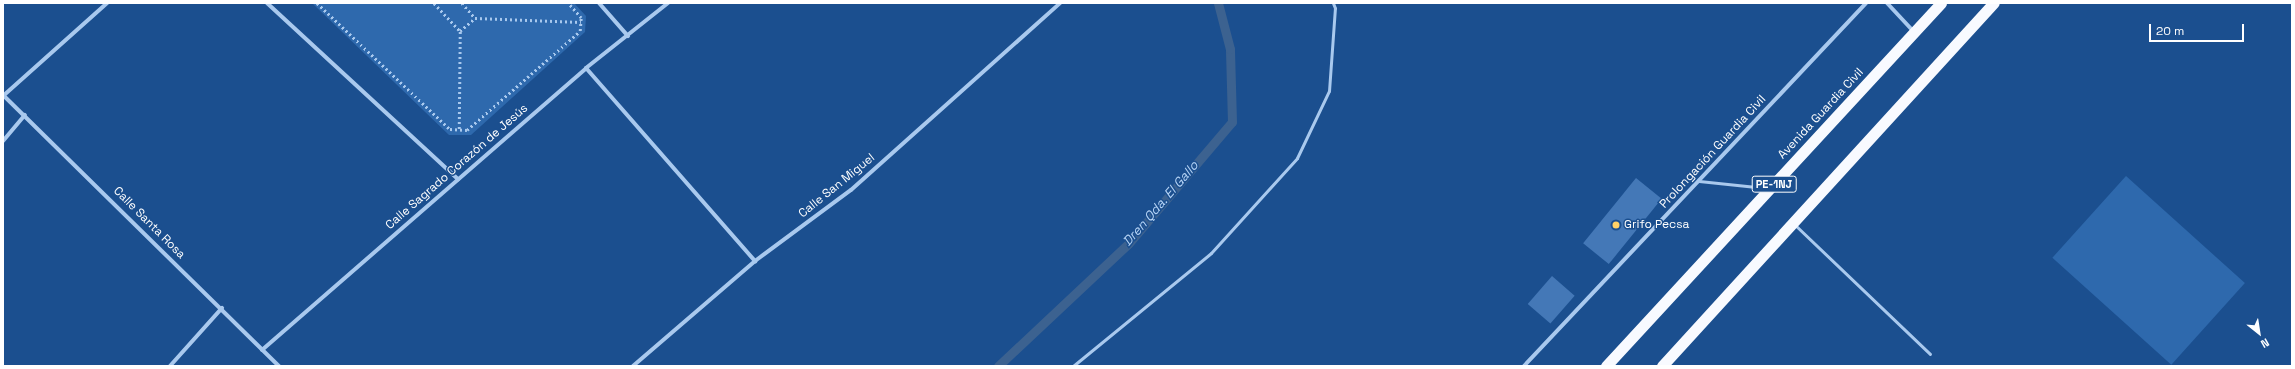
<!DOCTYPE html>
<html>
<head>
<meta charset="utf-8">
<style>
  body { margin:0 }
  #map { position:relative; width:2295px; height:369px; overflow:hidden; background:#1b4f8f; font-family:"Space Grotesk",sans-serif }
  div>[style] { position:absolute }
  .green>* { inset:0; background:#2e69ad; transform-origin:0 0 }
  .stream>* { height:9px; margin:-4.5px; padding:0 4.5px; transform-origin:4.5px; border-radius:4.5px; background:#3c6290 }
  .building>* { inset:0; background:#4478b7; transform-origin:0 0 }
  .path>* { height:2.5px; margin-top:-1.25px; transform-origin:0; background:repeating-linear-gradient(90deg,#a9c9ee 0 2px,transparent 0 5px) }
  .service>* { height:3px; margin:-1.5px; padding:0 1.5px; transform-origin:1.5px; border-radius:1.5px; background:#a9c9ee }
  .minor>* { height:4px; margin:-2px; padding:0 2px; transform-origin:2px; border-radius:2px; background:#a9c9ee }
  .trunk>* { height:11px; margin:-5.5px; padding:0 5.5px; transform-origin:5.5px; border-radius:5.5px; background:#f8faff }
  .dots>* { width:11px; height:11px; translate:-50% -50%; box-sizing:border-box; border:2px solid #1b4f8f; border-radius:50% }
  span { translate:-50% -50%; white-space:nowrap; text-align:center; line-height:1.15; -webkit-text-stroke:3px #1b4f8f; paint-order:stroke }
  .shield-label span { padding:1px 3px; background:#1b4f8f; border:1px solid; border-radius:3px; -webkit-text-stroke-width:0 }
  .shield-label { font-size:11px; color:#fff; font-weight:700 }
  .street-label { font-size:12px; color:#fff }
  .poi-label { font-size:12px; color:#fff }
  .left { translate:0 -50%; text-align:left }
  .water-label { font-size:13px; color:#b5d3f5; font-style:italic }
  .frame { position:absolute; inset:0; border:4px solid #fff; pointer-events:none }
  .north { position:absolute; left:2239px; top:313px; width:40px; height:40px; -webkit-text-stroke:3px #1b4f8f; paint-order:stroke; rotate:150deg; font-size:11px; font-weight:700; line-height:16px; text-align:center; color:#fff }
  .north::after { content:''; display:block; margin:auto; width:14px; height:18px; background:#fff; clip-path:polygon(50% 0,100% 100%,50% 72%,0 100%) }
  .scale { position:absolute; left:2149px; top:24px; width:95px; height:18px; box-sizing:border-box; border:2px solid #fff; border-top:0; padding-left:5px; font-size:12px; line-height:14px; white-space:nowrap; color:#fff; -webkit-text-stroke:3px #1b4f8f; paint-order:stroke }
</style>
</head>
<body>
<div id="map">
  <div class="green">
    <div style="clip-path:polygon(312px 3px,574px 3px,586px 16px,585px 32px,471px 135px,449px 135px)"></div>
    <div style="left:2126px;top:176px;width:160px;height:110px;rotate:42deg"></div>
  </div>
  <div class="stream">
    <div style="left:998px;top:366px;width:178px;rotate:-43.2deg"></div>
    <div style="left:1128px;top:244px;width:160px;rotate:-49.6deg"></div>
    <div style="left:1232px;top:122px;width:73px;rotate:-91.6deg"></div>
    <div style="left:1230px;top:49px;width:48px;rotate:-104.6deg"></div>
  </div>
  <div class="building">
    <div style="left:1636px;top:178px;width:33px;height:84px;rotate:39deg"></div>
    <div style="left:1552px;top:276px;width:30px;height:37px;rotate:41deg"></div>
  </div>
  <div class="path">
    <div style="left:317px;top:3px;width:183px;rotate:43.5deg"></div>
    <div style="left:450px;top:129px;width:17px;rotate:3deg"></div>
    <div style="left:467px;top:130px;width:150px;rotate:-41.2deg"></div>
    <div style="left:580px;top:31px;width:13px;rotate:-86deg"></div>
    <div style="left:581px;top:18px;width:20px;rotate:-131deg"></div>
    <div style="left:434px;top:3px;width:38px;rotate:47deg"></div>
    <div style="left:462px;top:3px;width:20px;rotate:49deg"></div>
    <div style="left:459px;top:129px;width:98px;rotate:-89.4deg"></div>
    <div style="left:460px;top:31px;width:20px;rotate:-41deg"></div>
    <div style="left:475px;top:18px;width:106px;rotate:2.2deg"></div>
  </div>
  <div class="service">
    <div style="left:1699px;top:181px;width:67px;rotate:6deg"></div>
    <div style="left:1794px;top:224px;width:188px;rotate:43.7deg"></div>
    <div style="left:1073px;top:366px;width:178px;rotate:-39.3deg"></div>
    <div style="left:1211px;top:253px;width:128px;rotate:-47.8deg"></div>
    <div style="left:1297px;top:158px;width:74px;rotate:-64.5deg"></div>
    <div style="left:1329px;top:91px;width:83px;rotate:-85.9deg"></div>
    <div style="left:1335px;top:8px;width:5px;rotate:-112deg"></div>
  </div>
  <div class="minor">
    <div style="left:267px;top:3px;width:260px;rotate:42.7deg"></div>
    <div style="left:599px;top:3px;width:44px;rotate:48.7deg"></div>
    <div style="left:1887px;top:3px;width:40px;rotate:47deg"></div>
    <div style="left:586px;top:68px;width:257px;rotate:48.8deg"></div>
    <div style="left:3px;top:95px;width:387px;rotate:44.5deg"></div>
    <div style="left:3px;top:96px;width:140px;rotate:-41.8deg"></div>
    <div style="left:3px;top:141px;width:34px;rotate:-50deg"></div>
    <div style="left:262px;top:350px;width:430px;rotate:-41deg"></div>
    <div style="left:586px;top:68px;width:105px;rotate:-38.4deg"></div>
    <div style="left:170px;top:366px;width:78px;rotate:-48.1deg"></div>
    <div style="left:633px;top:366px;width:161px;rotate:-40.7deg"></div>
    <div style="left:755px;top:261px;width:119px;rotate:-36.5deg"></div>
    <div style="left:851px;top:190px;width:280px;rotate:-41.8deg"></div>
    <div style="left:1524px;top:366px;width:499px;rotate:-46.7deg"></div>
  </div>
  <div class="trunk">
    <div style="left:1606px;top:366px;width:494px;rotate:-47.3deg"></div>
    <div style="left:1662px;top:366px;width:492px;rotate:-47.6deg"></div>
  </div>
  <div class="dots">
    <div style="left:1616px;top:225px;background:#ffd166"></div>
  </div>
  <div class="shield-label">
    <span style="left:1774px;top:184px">PE-1NJ</span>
  </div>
  <div class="street-label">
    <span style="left:1821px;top:114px;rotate:-47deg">Avenida Guardia Civil</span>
    <span style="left:1713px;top:152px;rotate:-47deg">Prolongación Guardia Civil</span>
    <span style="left:457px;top:167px;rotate:-41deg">Calle Sagrado Corazón de Jesús</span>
    <span style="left:837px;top:186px;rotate:-39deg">Calle San Miguel</span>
    <span style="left:149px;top:223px;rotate:45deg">Calle Santa Rosa</span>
  </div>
  <div class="poi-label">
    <span class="left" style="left:1624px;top:225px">Grifo Pecsa</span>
  </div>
  <div class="water-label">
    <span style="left:1161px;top:204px;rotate:-49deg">Dren Qda. El Gallo</span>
  </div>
  <div class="frame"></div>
  <div class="north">N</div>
  <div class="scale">20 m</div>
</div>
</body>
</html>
